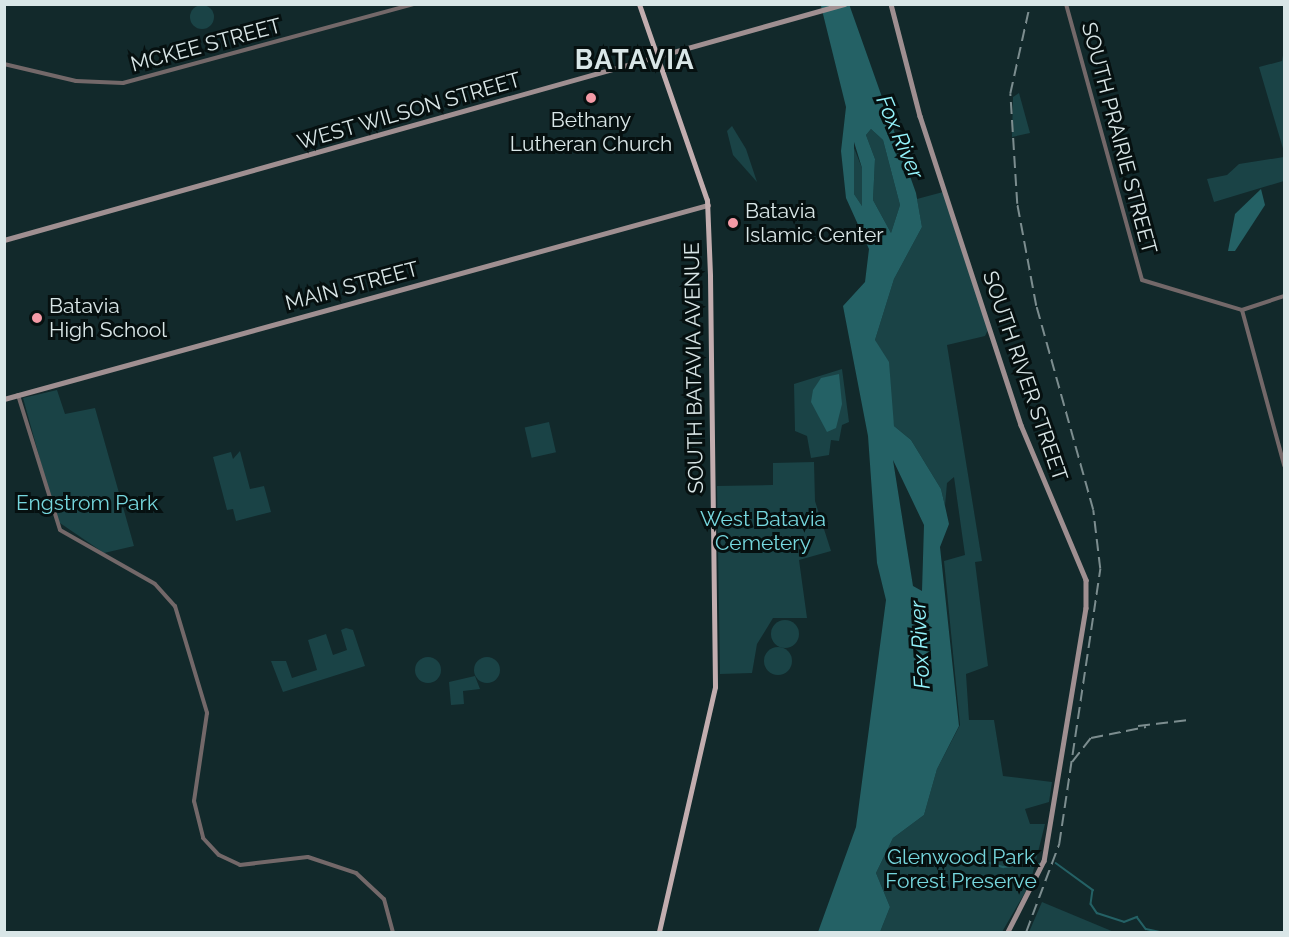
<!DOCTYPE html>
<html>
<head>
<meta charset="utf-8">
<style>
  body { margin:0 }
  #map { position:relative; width:1289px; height:937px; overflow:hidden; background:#12292b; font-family:Raleway,sans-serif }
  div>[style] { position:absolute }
  .green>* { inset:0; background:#1a4346; transform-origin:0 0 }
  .round { border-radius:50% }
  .water>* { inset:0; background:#246165 }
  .stream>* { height:1.5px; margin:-0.75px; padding:0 0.75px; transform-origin:0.75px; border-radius:0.75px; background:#246165 }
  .tertiary>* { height:4px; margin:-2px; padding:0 2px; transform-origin:2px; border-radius:2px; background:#736869 }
  .secondary>* { height:4.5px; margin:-2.25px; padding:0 2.25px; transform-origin:2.25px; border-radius:2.25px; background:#9f8f91 }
  .primary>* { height:5px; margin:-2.5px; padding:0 2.5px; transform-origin:2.5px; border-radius:2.5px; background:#c2adaf }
  .rail>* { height:1.5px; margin-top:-0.75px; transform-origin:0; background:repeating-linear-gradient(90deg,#7c8d8f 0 12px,transparent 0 18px) }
  .dots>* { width:16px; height:16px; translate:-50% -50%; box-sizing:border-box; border:3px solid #061010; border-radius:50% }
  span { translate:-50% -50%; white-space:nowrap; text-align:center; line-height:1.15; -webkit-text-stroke:6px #061010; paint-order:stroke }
  .street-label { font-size:21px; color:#d9e6e7 }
  .poi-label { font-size:21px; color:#d9e6e7 }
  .left { translate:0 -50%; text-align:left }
  .park-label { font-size:21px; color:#76d7de }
  .water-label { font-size:22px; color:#95f5fd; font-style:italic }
  .district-label { font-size:27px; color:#d9e6e7; font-weight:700; letter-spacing:1.5px }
  .frame { position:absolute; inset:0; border:6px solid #d9e6e7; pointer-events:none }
</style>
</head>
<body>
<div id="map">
  <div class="green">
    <div class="round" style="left:190px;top:5px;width:24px;height:24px"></div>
    <div style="clip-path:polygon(1284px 49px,1284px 152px,1259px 67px,1282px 61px)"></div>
    <div style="clip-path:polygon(1019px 93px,1030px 133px,1012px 137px,1013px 97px)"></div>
    <div style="clip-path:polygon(732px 126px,746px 149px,757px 182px,733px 155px,727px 131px)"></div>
    <div style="clip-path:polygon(871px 129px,883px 140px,900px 205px,891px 233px,873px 200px,875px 159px,866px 135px)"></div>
    <div style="clip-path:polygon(852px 143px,862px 168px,862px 206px,854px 194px)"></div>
    <div style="clip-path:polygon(1284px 157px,1284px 181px,1214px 202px,1207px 179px,1227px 175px,1239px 164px)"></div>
    <div style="clip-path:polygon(943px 192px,988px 330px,985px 336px,947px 345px,982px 561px,975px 562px,988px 666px,966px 674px,969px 720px,994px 720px,1003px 776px,1052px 782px,1049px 802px,1025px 809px,1030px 824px,1045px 824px,1030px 884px,1002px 932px,880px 932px,890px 907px,876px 873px,893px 838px,924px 815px,937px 769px,960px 725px,944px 561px,965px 555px,954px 477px,947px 483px,945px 506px,941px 489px,911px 440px,894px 426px,875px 340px,894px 279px,922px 227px,917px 199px)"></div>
    <div style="clip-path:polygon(842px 369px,849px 422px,842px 425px,839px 441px,831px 440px,829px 455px,811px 458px,807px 436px,795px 431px,794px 384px)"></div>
    <div style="clip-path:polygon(57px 390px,65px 414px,95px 408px,134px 546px,104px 553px,57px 521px,23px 398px)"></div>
    <div style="left:549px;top:422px;width:31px;height:25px;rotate:77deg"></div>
    <div style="clip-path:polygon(240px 451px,250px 489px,264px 486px,271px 512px,236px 521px,233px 509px,227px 510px,213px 457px,231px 452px,233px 459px)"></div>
    <div style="clip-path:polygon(814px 462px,815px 501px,831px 551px,799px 560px,807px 618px,773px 618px,757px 644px,752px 673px,720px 674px,717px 486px,773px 485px,773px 463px)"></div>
    <div class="round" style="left:771px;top:620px;width:28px;height:28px"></div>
    <div style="clip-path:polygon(346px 628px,353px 630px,365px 666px,283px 692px,271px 661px,286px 661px,292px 678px,317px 670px,308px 640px,326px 634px,333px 655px,347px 650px,341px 630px)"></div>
    <div class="round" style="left:764px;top:647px;width:28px;height:28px"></div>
    <div class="round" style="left:474px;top:657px;width:26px;height:26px"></div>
    <div class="round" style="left:415px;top:657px;width:26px;height:26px"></div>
    <div style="clip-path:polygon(475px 676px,480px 689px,463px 691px,464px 704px,451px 705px,449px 682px)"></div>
    <div style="clip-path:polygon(1042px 902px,1114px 932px,1029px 932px)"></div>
  </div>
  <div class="water">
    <div style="clip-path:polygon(evenodd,849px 4px,916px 193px,922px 227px,894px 279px,875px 340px,889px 362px,894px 426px,911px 440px,941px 489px,945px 506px,949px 524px,940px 547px,959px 726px,937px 769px,924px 815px,893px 838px,876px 873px,890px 907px,880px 932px,818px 932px,856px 827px,886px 600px,877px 563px,868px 436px,843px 306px,865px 282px,869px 249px,846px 198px,841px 151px,846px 107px,821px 6px,849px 4px,871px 129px,883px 140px,900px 205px,891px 233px,873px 200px,875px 159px,866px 135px,871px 129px,849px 4px,854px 142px,862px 168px,862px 206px,854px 194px,854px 142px,849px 4px,893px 460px,924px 525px,922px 591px,913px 586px,893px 460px)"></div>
    <div style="clip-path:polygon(1261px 189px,1265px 205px,1235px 251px,1228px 251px,1235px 214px)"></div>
    <div style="clip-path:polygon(839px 374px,842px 404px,836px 428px,827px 432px,811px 402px,813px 390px,821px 378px)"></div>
  </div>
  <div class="stream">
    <div style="left:885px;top:850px;width:14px;rotate:45deg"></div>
    <div style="left:895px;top:860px;width:18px;rotate:-9deg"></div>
    <div style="left:916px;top:857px;width:48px;rotate:-2.4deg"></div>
    <div style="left:964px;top:855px;width:41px;rotate:17.1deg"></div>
    <div style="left:1003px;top:867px;width:38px;rotate:-5deg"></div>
    <div style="left:1056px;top:863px;width:46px;rotate:36.1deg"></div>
    <div style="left:1093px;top:890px;width:14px;rotate:98deg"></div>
    <div style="left:1091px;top:904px;width:11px;rotate:56deg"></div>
    <div style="left:1097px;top:913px;width:28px;rotate:18deg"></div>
    <div style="left:1124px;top:922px;width:14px;rotate:-21deg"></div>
    <div style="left:1137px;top:917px;width:15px;rotate:53deg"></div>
    <div style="left:1146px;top:929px;width:14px;rotate:12deg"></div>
  </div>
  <div class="tertiary">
    <div style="left:1066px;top:4px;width:286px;rotate:74.6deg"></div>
    <div style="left:1142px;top:280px;width:104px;rotate:16.7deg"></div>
    <div style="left:1242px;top:310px;width:44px;rotate:-18.4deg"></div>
    <div style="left:4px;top:64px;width:74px;rotate:13.3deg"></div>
    <div style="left:76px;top:81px;width:47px;rotate:2.4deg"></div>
    <div style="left:123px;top:83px;width:301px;rotate:-15.2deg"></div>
    <div style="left:1242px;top:310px;width:161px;rotate:74.8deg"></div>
    <div style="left:18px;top:395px;width:141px;rotate:72.7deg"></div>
    <div style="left:60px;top:530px;width:109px;rotate:29.6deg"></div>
    <div style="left:155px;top:584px;width:30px;rotate:48deg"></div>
    <div style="left:175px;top:606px;width:112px;rotate:73.3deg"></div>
    <div style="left:207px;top:713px;width:89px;rotate:98.4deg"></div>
    <div style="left:194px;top:801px;width:38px;rotate:76deg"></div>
    <div style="left:203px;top:838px;width:23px;rotate:47deg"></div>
    <div style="left:219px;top:855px;width:23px;rotate:25deg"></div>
    <div style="left:240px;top:865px;width:68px;rotate:-6.7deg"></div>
    <div style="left:308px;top:857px;width:51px;rotate:18.4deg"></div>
    <div style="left:356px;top:873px;width:38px;rotate:43deg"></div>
    <div style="left:384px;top:899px;width:34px;rotate:75deg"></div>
  </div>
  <div class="secondary">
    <div style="left:891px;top:4px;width:116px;rotate:75.5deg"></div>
    <div style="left:920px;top:116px;width:325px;rotate:71.9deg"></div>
    <div style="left:1021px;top:425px;width:168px;rotate:67.2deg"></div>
    <div style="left:1086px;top:580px;width:28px;rotate:90deg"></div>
    <div style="left:1086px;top:608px;width:256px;rotate:99.4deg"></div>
    <div style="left:1044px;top:861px;width:80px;rotate:116.9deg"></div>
    <div style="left:4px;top:240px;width:873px;rotate:-15.69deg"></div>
    <div style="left:4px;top:399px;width:730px;rotate:-15.41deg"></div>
  </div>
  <div class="primary">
    <div style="left:639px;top:4px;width:207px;rotate:70.9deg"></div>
    <div style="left:707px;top:200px;width:76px;rotate:87.7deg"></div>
    <div style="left:710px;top:276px;width:411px;rotate:89.3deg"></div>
    <div style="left:715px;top:687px;width:251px;rotate:102.9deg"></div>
  </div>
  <div class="rail">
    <div style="left:1138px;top:726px;width:51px;rotate:-6.7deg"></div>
    <div style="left:1072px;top:762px;width:31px;rotate:-52deg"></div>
    <div style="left:1091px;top:738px;width:56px;rotate:-11.3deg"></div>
    <div style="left:1026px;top:932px;width:94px;rotate:-69.4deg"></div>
    <div style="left:1059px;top:844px;width:278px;rotate:-81.5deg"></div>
    <div style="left:1100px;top:569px;width:59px;rotate:-96.8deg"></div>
    <div style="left:1093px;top:510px;width:212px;rotate:-105.6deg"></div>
    <div style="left:1036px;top:306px;width:104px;rotate:-100.6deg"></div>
    <div style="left:1017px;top:204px;width:110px;rotate:-93.6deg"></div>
    <div style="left:1010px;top:94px;width:92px;rotate:-77.5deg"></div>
  </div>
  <div class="dots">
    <div style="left:591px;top:98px;background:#f49aa6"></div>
    <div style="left:733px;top:223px;background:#f49aa6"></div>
    <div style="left:37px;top:318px;background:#f49aa6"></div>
  </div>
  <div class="street-label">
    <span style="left:206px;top:45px;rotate:-15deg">MCKEE STREET</span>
    <span style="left:409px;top:111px;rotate:-16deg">WEST WILSON STREET</span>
    <span style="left:1119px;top:138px;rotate:75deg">SOUTH PRAIRIE STREET</span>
    <span style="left:352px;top:286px;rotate:-15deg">MAIN STREET</span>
    <span style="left:694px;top:368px;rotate:-91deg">SOUTH BATAVIA AVENUE</span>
    <span style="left:1025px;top:376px;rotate:71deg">SOUTH RIVER STREET</span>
  </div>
  <div class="poi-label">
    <span style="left:591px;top:132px">Bethany<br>Lutheran Church</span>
    <span class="left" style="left:745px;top:223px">Batavia<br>Islamic Center</span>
    <span class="left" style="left:49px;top:318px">Batavia<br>High School</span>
  </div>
  <div class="park-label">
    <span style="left:87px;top:503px">Engstrom Park</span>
    <span style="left:763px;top:531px">West Batavia<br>Cemetery</span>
    <span style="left:961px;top:869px">Glenwood Park<br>Forest Preserve</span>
  </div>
  <div class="water-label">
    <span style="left:900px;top:137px;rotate:67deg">Fox River</span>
    <span style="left:920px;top:645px;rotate:-93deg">Fox River</span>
  </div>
  <div class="district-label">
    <span style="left:635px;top:60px">BATAVIA</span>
  </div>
  <div class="frame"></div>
</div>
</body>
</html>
